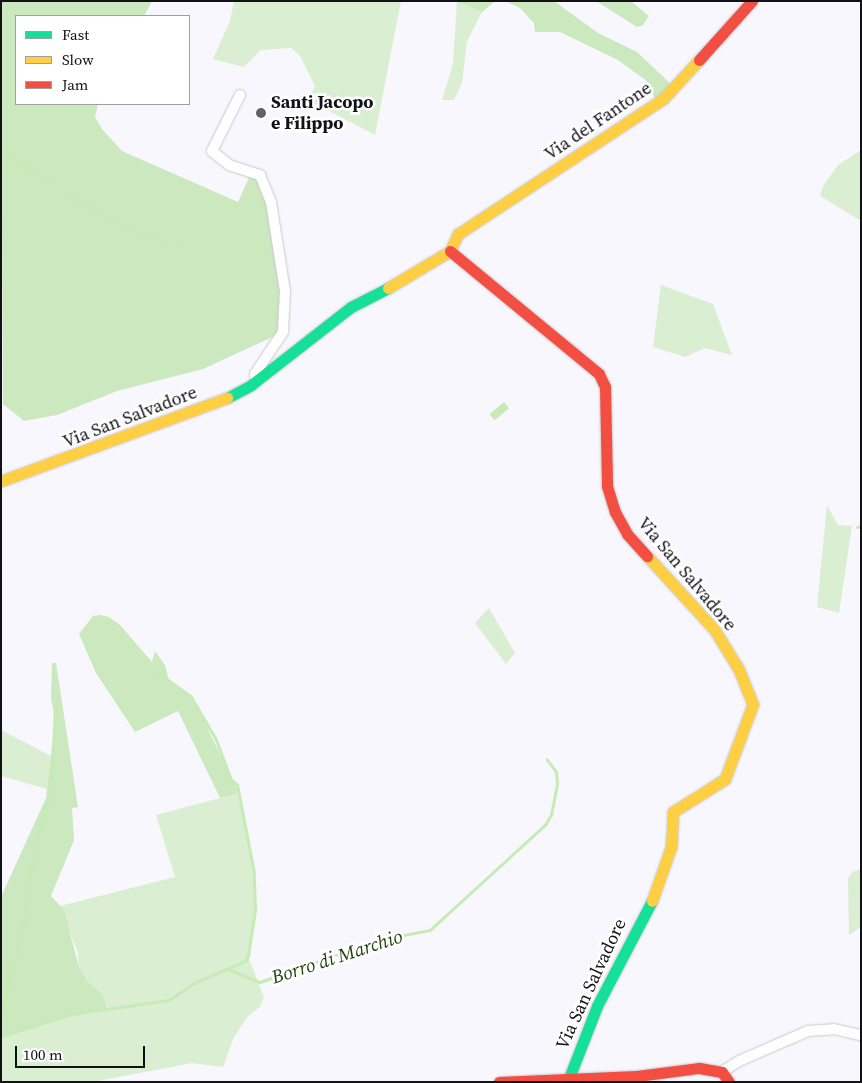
<!DOCTYPE html>
<html>
<head>
<meta charset="utf-8">
<style>
  body { margin:0 }
  #map { position:relative; width:862px; height:1083px; overflow:hidden; background:#f8f7fd; font-family:"Source Serif 4",serif }
  div>[style] { position:absolute }
  .green>* { inset:0; background:#daeed2 }
  .forest>* { inset:0; background:#cbe8bf }
  .water>* { inset:0; background:#c6ebb6; transform-origin:0 0 }
  .stream>* { height:2.5px; margin:-1.25px; padding:0 1.25px; transform-origin:1.25px; border-radius:1.25px; background:#c6ebb6 }
  .roads { filter:drop-shadow(0 0 1px #cac9ce) drop-shadow(0 0 1px #cac9ce) }
  .street>* { height:10px; margin:-5px; padding:0 5px; transform-origin:5px; border-radius:5px; background:#fefeff }
  .fast>* { height:11px; margin:-5.5px; padding:0 5.5px; transform-origin:5.5px; border-radius:5.5px; background:#16e098 }
  .slow>* { height:11px; margin:-5.5px; padding:0 5.5px; transform-origin:5.5px; border-radius:5.5px; background:#ffcf43 }
  .jam>* { height:11px; margin:-5.5px; padding:0 5.5px; transform-origin:5.5px; border-radius:5.5px; background:#f24e42 }
  .dots>* { width:14px; height:14px; translate:-50% -50%; box-sizing:border-box; border:2px solid #fff; border-radius:50% }
  span { translate:-50% -50%; white-space:nowrap; text-align:center; line-height:1.15; -webkit-text-stroke:5px #fff; paint-order:stroke }
  .poi-label { font-size:18px; color:#121115; font-weight:700 }
  .left { translate:0 -50%; text-align:left }
  .street-label { font-size:18px; color:#121115 }
  .water-label { font-size:19px; color:#1e3f08; font-style:italic }
  .frame { position:absolute; inset:0; border:2px solid #121115; pointer-events:none }
  .legend { position:absolute; left:15px; top:15px; width:175px; height:90px; box-sizing:border-box; background:#fff; border:1px solid #a0a0a1; margin:0; padding:6px 9px; list-style:none; font-size:15px; color:#121115 }
  .legend li { display:flex; align-items:center; gap:10px; height:25px }
  .legend b { width:25px; border:1px solid #a0a0a1 }
  .scale { position:absolute; left:15px; top:1046px; width:130px; height:22px; box-sizing:border-box; border:2px solid #121115; border-top:0; padding-left:6px; font-size:15px; line-height:18px; white-space:nowrap; color:#121115; -webkit-text-stroke:4px #fff; paint-order:stroke }
</style>
</head>
<body>
<div id="map">
  <div class="green">
    <div style="clip-path:polygon(234px 1px,401px 1px,375px 135px,308px 100px,315px 86px,300px 56px,291px 48px,261px 50px,244px 67px,213px 59px,230px 21px)"></div>
    <div style="clip-path:polygon(457px 1px,482px 12px,467px 41px,462px 83px,454px 100px,442px 100px,453px 64px)"></div>
    <div style="clip-path:polygon(861px 150px,861px 221px,820px 196px,823px 186px,838px 165px)"></div>
    <div style="clip-path:polygon(661px 285px,713px 304px,732px 355px,705px 348px,685px 357px,653px 347px)"></div>
    <div style="clip-path:polygon(827px 505px,838px 525px,852px 526px,839px 613px,817px 607px)"></div>
    <div style="clip-path:polygon(489px 608px,515px 653px,506px 664px,475px 623px)"></div>
    <div style="clip-path:polygon(1px 730px,51px 756px,47px 789px,1px 776px)"></div>
    <div style="clip-path:polygon(239px 793px,254px 873px,255px 910px,248px 956px,264px 997px,260px 1007px,248px 1016px,233px 1039px,223px 1067px,192px 1063px,93px 1082px,1px 1082px,1px 1036px,72px 1014px,107px 1009px,103px 994px,88px 982px,79px 967px,78px 953px,60px 906px,175px 877px,156px 815px)"></div>
    <div style="clip-path:polygon(861px 869px,861px 927px,849px 935px,848px 879px,852px 872px)"></div>
  </div>
  <div class="forest">
    <div style="clip-path:polygon(1px 1px,152px 1px,144px 16px,16px 16px,16px 104px,98px 104px,95px 117px,102px 129px,122px 151px,238px 202px,251px 173px,260px 175px,280px 253px,283px 332px,203px 369px,117px 391px,57px 415px,24px 421px,3px 404px)"></div>
    <div style="clip-path:polygon(457px 1px,501px 1px,494px 2px,482px 12px)"></div>
    <div style="clip-path:polygon(505px 1px,554px 1px,598px 33px,637px 52px,675px 88px,657px 104px,648px 82px,618px 60px,560px 32px,535px 32px,534px 23px,520px 8px)"></div>
    <div style="clip-path:polygon(596px 1px,631px 1px,649px 16px,643px 25px,637px 27px)"></div>
    <div style="clip-path:polygon(100px 615px,109px 617px,120px 625px,152px 662px,155px 651px,165px 665px,169px 681px,191px 697px,200px 713px,239px 793px,220px 798px,178px 711px,135px 732px,96px 673px,79px 634px,93px 616px)"></div>
    <div style="clip-path:polygon(52px 663px,56px 663px,78px 807px,72px 808px,74px 840px,51px 896px,64px 910px,79px 967px,88px 982px,103px 994px,107px 1009px,72px 1014px,1px 1036px,1px 897px,46px 798px,55px 719px,51px 699px)"></div>
  </div>
  <div class="water">
    <div style="left:504px;top:402px;width:8px;height:19px;rotate:50deg"></div>
  </div>
  <div class="stream">
    <div style="left:1px;top:152px;width:56px;rotate:30.3deg"></div>
    <div style="left:49px;top:180px;width:21px;rotate:41deg"></div>
    <div style="left:65px;top:194px;width:80px;rotate:27.5deg"></div>
    <div style="left:136px;top:231px;width:49px;rotate:20.3deg"></div>
    <div style="left:857px;top:527px;width:4px;rotate:-14deg"></div>
    <div style="left:230px;top:970px;width:32px;rotate:22deg"></div>
    <div style="left:260px;top:982px;width:129px;rotate:-19.4deg"></div>
    <div style="left:382px;top:939px;width:49px;rotate:-10.6deg"></div>
    <div style="left:430px;top:930px;width:156px;rotate:-42.4deg"></div>
    <div style="left:545px;top:825px;width:12px;rotate:-59deg"></div>
    <div style="left:551px;top:815px;width:32px;rotate:-79deg"></div>
    <div style="left:557px;top:784px;width:12px;rotate:-95deg"></div>
    <div style="left:556px;top:772px;width:15px;rotate:-127deg"></div>
    <div style="left:1px;top:1015px;width:89px;rotate:-75.7deg"></div>
    <div style="left:23px;top:929px;width:92px;rotate:-81.9deg"></div>
    <div style="left:36px;top:838px;width:44px;rotate:-69.9deg"></div>
    <div style="left:51px;top:797px;width:93px;rotate:-87.5deg"></div>
    <div style="left:1px;top:1036px;width:74px;rotate:-17.2deg"></div>
    <div style="left:72px;top:1014px;width:98px;rotate:-8.2deg"></div>
    <div style="left:169px;top:1000px;width:30px;rotate:-34deg"></div>
    <div style="left:194px;top:983px;width:56px;rotate:-23.3deg"></div>
    <div style="left:245px;top:961px;width:6px;rotate:-59deg"></div>
    <div style="left:248px;top:956px;width:47px;rotate:-81.3deg"></div>
    <div style="left:255px;top:910px;width:37px;rotate:-92deg"></div>
    <div style="left:254px;top:873px;width:90px;rotate:-100.9deg"></div>
    <div style="left:237px;top:785px;width:8px;rotate:-140deg"></div>
    <div style="left:231px;top:780px;width:43px;rotate:-110.6deg"></div>
    <div style="left:216px;top:740px;width:50px;rotate:-120.2deg"></div>
    <div style="left:191px;top:697px;width:41px;rotate:-144deg"></div>
  </div>
  <div class="roads">
    <div class="street">
      <div style="left:240px;top:95px;width:63px;rotate:116.6deg"></div>
      <div style="left:212px;top:151px;width:22px;rotate:39deg"></div>
      <div style="left:229px;top:165px;width:33px;rotate:18deg"></div>
      <div style="left:260px;top:175px;width:29px;rotate:68deg"></div>
      <div style="left:271px;top:202px;width:90px;rotate:81.1deg"></div>
      <div style="left:285px;top:291px;width:41px;rotate:92.8deg"></div>
      <div style="left:283px;top:332px;width:50px;rotate:123.7deg"></div>
      <div style="left:255px;top:374px;width:8px;rotate:83deg"></div>
      <div style="left:722px;top:1072px;width:20px;rotate:-33deg"></div>
      <div style="left:739px;top:1061px;width:75px;rotate:-23.5deg"></div>
      <div style="left:808px;top:1031px;width:26px;rotate:-4deg"></div>
      <div style="left:834px;top:1029px;width:28px;rotate:13deg"></div>
    </div>
    <div class="fast">
      <div style="left:227px;top:398px;width:27px;rotate:-28deg"></div>
      <div style="left:251px;top:385px;width:127px;rotate:-38deg"></div>
      <div style="left:351px;top:307px;width:42px;rotate:-27.2deg"></div>
      <div style="left:569px;top:1078px;width:77px;rotate:-68.7deg"></div>
      <div style="left:597px;top:1006px;width:119px;rotate:-62.4deg"></div>
    </div>
    <div class="slow">
      <div style="left:388px;top:288px;width:72px;rotate:-30.8deg"></div>
      <div style="left:450px;top:251px;width:19px;rotate:-65deg"></div>
      <div style="left:458px;top:234px;width:245px;rotate:-33.4deg"></div>
      <div style="left:663px;top:99px;width:53px;rotate:-47.3deg"></div>
      <div style="left:1px;top:481px;width:241px;rotate:-20.2deg"></div>
      <div style="left:647px;top:556px;width:99px;rotate:47.5deg"></div>
      <div style="left:714px;top:629px;width:48px;rotate:58.6deg"></div>
      <div style="left:739px;top:670px;width:37px;rotate:68deg"></div>
      <div style="left:753px;top:704px;width:80px;rotate:110.5deg"></div>
      <div style="left:725px;top:779px;width:62px;rotate:147.6deg"></div>
      <div style="left:673px;top:812px;width:35px;rotate:93deg"></div>
      <div style="left:671px;top:847px;width:57px;rotate:109.4deg"></div>
    </div>
    <div class="jam">
      <div style="left:699px;top:60px;width:79px;rotate:-48.1deg"></div>
      <div style="left:450px;top:251px;width:193px;rotate:39.5deg"></div>
      <div style="left:599px;top:374px;width:14px;rotate:65deg"></div>
      <div style="left:605px;top:387px;width:99px;rotate:88.8deg"></div>
      <div style="left:607px;top:486px;width:27px;rotate:73deg"></div>
      <div style="left:615px;top:512px;width:25px;rotate:61deg"></div>
      <div style="left:627px;top:534px;width:30px;rotate:48deg"></div>
      <div style="left:499px;top:1082px;width:138px;rotate:-2.5deg"></div>
      <div style="left:637px;top:1076px;width:63px;rotate:-7.4deg"></div>
      <div style="left:699px;top:1068px;width:23px;rotate:10deg"></div>
      <div style="left:722px;top:1072px;width:12px;rotate:55deg"></div>
    </div>
  </div>
  <div class="dots">
    <div style="left:261px;top:113px;background:#626266"></div>
  </div>
  <div class="poi-label">
    <span class="left" style="left:271px;top:113px">Santi Jacopo<br>e Filippo</span>
  </div>
  <div class="street-label">
    <span style="left:598px;top:121px;rotate:-34deg">Via del Fantone</span>
    <span style="left:130px;top:417px;rotate:-21deg">Via San Salvadore</span>
    <span style="left:687px;top:574px;rotate:50deg">Via San Salvadore</span>
    <span style="left:591px;top:984px;rotate:-65deg">Via San Salvadore</span>
  </div>
  <div class="water-label">
    <span style="left:337px;top:957px;rotate:-18deg">Borro di Marchio</span>
  </div>
  <div class="frame"></div>
  <ul class="legend">
  <li><b style="height:6px;background:#16e098"></b>Fast</li>
  <li><b style="height:6px;background:#ffcf43"></b>Slow</li>
  <li><b style="height:6px;background:#f24e42"></b>Jam</li>
  </ul>
  <div class="scale">100 m</div>
</div>
</body>
</html>
